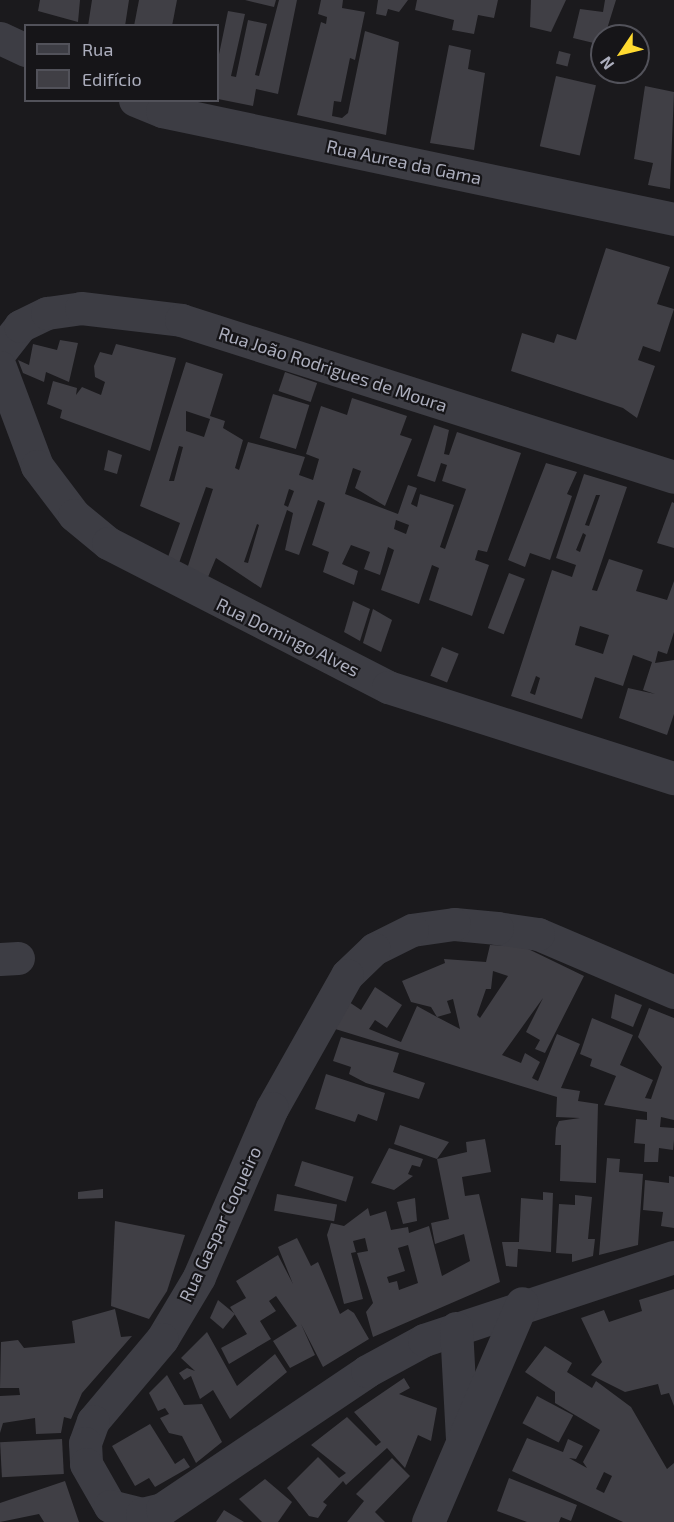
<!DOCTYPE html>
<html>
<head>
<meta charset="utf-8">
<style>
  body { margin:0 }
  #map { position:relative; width:674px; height:1522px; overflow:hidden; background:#1b1a1d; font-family:"Exo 2",sans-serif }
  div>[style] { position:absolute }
  .building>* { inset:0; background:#403f45; transform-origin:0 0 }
  .minor>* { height:33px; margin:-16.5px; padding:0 16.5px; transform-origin:16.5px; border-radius:16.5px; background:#3d3d44 }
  span { translate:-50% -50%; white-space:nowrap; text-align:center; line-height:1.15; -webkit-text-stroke:4.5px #161518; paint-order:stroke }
  .street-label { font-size:18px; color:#acaebd }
  .legend { position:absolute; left:24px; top:24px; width:195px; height:78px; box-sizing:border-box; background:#161518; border:2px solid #52525a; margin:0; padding:8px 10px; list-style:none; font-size:18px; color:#acaebd }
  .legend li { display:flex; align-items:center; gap:12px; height:30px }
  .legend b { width:30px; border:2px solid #52525a }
  .north { position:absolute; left:590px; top:24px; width:60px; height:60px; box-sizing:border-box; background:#161518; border:2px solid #52525a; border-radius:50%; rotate:235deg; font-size:16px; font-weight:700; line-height:24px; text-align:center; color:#acaebd }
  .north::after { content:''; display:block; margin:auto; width:21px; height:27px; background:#ffda30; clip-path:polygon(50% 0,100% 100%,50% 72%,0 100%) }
</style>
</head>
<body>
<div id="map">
  <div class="building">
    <div style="clip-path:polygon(40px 0,80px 0,78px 22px,38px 11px)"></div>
    <div style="clip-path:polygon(92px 0,129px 0,125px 26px,88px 26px)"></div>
    <div style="clip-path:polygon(139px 0,177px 0,172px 26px,134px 26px)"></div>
    <div style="clip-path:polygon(245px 0,276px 0,274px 7px)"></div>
    <div style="clip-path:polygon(279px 0,297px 0,278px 94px,256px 89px,253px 106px,218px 99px,218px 59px,228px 11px,245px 14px,231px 76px,236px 77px,248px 20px,267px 24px,255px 75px,259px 76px)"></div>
    <div style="clip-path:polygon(321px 0,343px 0,342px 8px,365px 12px,355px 60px,350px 58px,341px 102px,334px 101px,332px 116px,342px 118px,348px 113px,365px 31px,399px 42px,386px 135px,297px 115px,321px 22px,326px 24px,327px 17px,318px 14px)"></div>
    <div style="clip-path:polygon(378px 0,408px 0,399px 12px,388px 9px,386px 16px,376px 14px)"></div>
    <div style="clip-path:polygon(417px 0,498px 0,494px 18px,478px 15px,474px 34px,452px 30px,454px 20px,415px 10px)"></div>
    <div style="clip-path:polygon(531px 0,566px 0,551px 32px,530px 27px)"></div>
    <div style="clip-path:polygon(605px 0,616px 0,602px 45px,573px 38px,580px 9px,603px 12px)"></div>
    <div style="clip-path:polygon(449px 45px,471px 50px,468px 69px,485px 73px,474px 150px,430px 143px)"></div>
    <div style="left:559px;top:51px;width:12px;height:13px;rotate:14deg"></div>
    <div style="left:556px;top:76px;width:41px;height:72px;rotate:13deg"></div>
    <div style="clip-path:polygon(645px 86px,674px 92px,670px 189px,648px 185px,653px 163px,634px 159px)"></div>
    <div style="clip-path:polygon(606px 248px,670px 267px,657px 304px,674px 309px,660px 352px,643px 346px,638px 360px,655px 366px,637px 418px,623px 408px,511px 371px,522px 333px,554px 343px,557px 334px,576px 340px)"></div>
    <div style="clip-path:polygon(60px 340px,78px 343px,69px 382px,46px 372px,44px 382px,23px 373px,18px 360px,29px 365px,33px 344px,57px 350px)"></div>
    <div style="clip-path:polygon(116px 344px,176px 358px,150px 451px,60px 418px,62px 410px,47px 404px,53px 381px,77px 388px,76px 395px,82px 387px,101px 395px,105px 382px,95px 377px,94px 366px,100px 352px,112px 355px)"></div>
    <div style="clip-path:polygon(evenodd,186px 362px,223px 374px,210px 416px,225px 421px,223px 428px,243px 440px,235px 468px,239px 470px,248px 442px,305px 457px,299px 475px,313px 480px,319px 459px,306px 454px,321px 406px,347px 415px,352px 398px,407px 416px,400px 435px,412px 439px,385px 506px,355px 488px,361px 471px,353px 468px,345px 494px,398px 514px,408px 485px,417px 488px,411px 504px,417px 507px,420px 494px,454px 505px,440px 547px,445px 549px,466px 489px,442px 481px,447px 465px,441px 463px,435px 482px,417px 476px,434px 425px,449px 430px,444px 454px,449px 455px,457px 432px,521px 453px,487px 552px,478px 550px,475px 560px,489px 565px,472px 616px,429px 600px,439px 568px,432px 565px,419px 604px,381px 590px,394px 550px,388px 547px,380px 575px,364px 569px,370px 552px,351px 545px,342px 564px,358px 571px,354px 585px,323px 572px,329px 552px,312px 545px,325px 503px,318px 500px,299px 555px,285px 550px,293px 513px,287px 510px,261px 588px,216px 558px,208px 577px,187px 569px,213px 489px,206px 487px,179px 563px,168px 557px,180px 523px,140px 506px,186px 362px,186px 411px,210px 419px,204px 437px,186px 431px,186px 411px,186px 362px,179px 446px,183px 447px,174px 481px,169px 481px,179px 446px,186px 362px,289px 489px,294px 491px,288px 507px,284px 505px,289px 489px,186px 362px,396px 520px,409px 525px,406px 534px,394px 529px,396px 520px,186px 362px,257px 524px,259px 525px,248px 563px,244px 562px,257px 524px)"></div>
    <div style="left:285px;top:372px;width:34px;height:20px;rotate:19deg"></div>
    <div style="left:273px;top:394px;width:38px;height:46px;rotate:17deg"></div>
    <div style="clip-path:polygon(108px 450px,122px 455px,117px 474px,104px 470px)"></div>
    <div style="clip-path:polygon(546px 463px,577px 472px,567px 494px,572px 496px,550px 560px,530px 553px,525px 567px,508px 560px)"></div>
    <div style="clip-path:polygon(evenodd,584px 474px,627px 487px,592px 590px,597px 591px,609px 559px,643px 570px,636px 591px,667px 600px,674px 581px,674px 632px,667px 654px,658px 651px,655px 663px,674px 660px,674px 714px,667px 735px,619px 718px,628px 688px,655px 694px,643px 690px,652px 662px,633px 655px,623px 686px,595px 677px,582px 719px,511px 696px,552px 570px,572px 577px,576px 565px,556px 558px,584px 474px,596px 495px,600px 495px,589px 526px,585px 525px,596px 495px,584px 474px,583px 533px,586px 535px,580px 552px,576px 550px,583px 533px,584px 474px,580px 626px,609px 635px,603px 654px,575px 645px,580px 626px,584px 474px,536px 676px,540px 678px,535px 695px,530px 693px,536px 676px)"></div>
    <div style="clip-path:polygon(672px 502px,674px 503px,674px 548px,657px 543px)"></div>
    <div style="left:509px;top:573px;width:17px;height:59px;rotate:21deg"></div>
    <div style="clip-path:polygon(353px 601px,370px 609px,360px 641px,344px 632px)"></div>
    <div style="clip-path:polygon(373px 609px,392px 620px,381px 652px,363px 643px)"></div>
    <div style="left:442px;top:647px;width:18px;height:31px;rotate:22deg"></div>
    <div style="clip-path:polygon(evenodd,490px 945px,522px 946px,584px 976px,545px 1053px,535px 1049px,540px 1040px,526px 1032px,543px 998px,502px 1055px,521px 1063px,525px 1053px,540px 1062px,532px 1078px,538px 1081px,557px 1034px,580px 1044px,561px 1088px,580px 1091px,578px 1101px,598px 1104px,596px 1183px,560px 1181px,561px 1145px,555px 1145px,556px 1128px,559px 1121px,580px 1118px,556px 1117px,557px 1097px,332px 1028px,349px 1002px,361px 1010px,375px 987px,402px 1005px,387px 1028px,375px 1020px,369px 1029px,401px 1042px,417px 1006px,437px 1017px,431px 1007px,411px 1002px,402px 981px,445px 963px,444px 959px,486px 962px,490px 945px,493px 971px,508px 976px,480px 1018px,477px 1015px,486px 989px,491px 989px,493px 971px,490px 945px,453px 999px,460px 1029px,437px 1017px,451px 1013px,447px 1001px,453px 999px)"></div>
    <div style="clip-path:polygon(615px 994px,642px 1005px,633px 1027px,611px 1018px)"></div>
    <div style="clip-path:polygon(649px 1008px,674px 1018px,674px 1120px,661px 1117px,660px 1127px,674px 1128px,674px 1140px,673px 1150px,659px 1148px,658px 1162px,644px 1162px,645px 1144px,634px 1143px,636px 1119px,647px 1120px,647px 1112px,604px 1105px,616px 1076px,590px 1066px,592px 1059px,580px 1054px,592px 1018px,633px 1035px,620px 1065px,653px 1080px,645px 1098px,651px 1099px,662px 1067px,638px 1037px)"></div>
    <div style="clip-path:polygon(341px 1037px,399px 1053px,393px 1072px,425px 1083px,419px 1099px,366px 1083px,349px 1074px,351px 1067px,333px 1061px)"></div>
    <div style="clip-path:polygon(326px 1074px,385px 1093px,377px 1121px,358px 1114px,355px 1122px,315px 1109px)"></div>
    <div style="clip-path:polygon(evenodd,400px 1125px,449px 1142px,437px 1159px,467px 1152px,466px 1142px,485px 1139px,491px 1172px,462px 1177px,465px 1196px,479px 1194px,500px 1282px,373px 1337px,366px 1312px,373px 1303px,357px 1253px,368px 1251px,365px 1238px,353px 1241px,356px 1252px,351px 1253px,363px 1299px,344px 1304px,327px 1235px,331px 1223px,344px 1226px,368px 1208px,370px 1216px,386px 1211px,391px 1230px,408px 1227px,409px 1233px,429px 1226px,442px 1276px,470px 1261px,464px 1234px,435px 1244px,431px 1223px,449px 1219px,437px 1159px,394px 1144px,400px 1125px,408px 1245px,418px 1283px,399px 1290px,397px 1281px,389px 1283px,387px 1277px,405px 1271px,398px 1248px,408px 1245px)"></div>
    <div style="clip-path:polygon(389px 1148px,423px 1159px,420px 1167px,412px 1165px,408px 1174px,413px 1176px,394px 1190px,371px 1183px)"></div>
    <div style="clip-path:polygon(607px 1158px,620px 1159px,619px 1172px,643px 1174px,638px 1245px,599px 1255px)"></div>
    <div style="left:302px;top:1161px;width:54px;height:26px;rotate:17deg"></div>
    <div style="clip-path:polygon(669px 1176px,674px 1177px,674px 1228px,661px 1226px,663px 1212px,643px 1210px,645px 1180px,669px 1183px)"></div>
    <div style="clip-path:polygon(103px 1189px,103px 1198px,78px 1199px,78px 1192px)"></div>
    <div style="clip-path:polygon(543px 1192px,553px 1193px,551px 1252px,518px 1249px,517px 1267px,506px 1266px,502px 1242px,519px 1242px,521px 1198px,543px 1200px)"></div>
    <div style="left:277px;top:1194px;width:61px;height:17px;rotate:10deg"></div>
    <div style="clip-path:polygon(575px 1195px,592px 1197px,588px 1239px,595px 1239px,593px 1256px,572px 1262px,572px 1254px,556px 1253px,559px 1204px,575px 1205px)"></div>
    <div style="clip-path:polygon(415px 1198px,417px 1221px,403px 1224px,397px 1202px)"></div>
    <div style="clip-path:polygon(115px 1221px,185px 1235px,167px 1291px,149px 1319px,111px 1306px)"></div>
    <div style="clip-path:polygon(297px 1238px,311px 1266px,318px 1262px,340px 1314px,348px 1309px,354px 1313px,369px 1339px,323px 1367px,301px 1324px,315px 1355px,290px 1368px,273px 1341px,297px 1326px,276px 1296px,269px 1301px,276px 1311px,260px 1321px,271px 1339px,229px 1364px,221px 1348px,247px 1334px,230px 1307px,246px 1298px,236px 1281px,278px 1255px,293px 1284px,278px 1247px)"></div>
    <div style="clip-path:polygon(674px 1289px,674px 1406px,669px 1393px,661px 1395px,658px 1384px,625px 1392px,591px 1375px,602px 1362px,581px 1318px,604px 1310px,609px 1322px,642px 1311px,639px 1300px)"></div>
    <div style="clip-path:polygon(218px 1300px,235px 1314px,223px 1329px,210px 1318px)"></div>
    <div style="clip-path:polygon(115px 1309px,121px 1337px,132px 1336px,82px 1393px,71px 1419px,64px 1417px,61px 1433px,36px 1434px,35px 1418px,3px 1423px,0 1433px,0 1396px,20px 1395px,19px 1388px,0 1388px,1px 1342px,18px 1340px,24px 1348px,75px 1343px,72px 1321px)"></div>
    <div style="clip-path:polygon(207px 1332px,237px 1386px,275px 1354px,287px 1372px,230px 1419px,213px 1390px,200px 1399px,191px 1376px,184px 1380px,179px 1373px,187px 1368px,195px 1371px,181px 1358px)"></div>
    <div style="clip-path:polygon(evenodd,545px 1346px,572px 1363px,567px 1372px,592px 1388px,596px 1381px,631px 1407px,667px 1469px,674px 1463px,674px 1522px,623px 1522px,512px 1471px,527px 1438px,563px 1452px,568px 1439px,583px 1446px,576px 1459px,569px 1458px,587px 1468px,583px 1462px,600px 1430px,555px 1403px,555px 1392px,525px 1372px,545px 1346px,604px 1472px,612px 1476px,604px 1493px,596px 1489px,604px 1472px)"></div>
    <div style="clip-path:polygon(167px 1375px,184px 1405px,202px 1404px,222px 1442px,196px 1463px,182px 1436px,169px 1433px,160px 1418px,169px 1414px,165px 1408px,158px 1411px,149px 1393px)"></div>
    <div style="clip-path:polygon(404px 1378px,410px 1388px,399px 1394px,437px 1408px,431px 1441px,418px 1435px,405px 1468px,387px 1448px,346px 1485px,343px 1481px,323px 1502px,327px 1505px,318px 1518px,309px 1516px,287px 1488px,318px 1457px,339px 1478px,346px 1473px,311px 1445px,347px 1417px,376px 1446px,381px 1442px,354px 1412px)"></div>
    <div style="left:537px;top:1396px;width:41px;height:31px;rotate:28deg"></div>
    <div style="clip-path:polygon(150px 1424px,175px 1464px,184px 1458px,190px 1467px,155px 1487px,149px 1478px,135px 1486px,112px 1446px)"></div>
    <div style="left:62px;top:1439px;width:35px;height:62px;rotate:87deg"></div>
    <div style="clip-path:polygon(392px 1458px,410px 1476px,375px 1512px,385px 1522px,347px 1522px,364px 1501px,356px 1494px)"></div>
    <div style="clip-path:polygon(509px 1478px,577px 1505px,571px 1521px,561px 1517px,559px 1522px,527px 1522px,497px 1511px)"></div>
    <div style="clip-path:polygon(265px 1479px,292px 1502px,278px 1522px,262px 1522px,239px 1499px)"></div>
    <div style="clip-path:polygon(65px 1481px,79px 1522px,44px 1522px,39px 1514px,0 1522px,0 1503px)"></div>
    <div style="clip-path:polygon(224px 1510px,244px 1522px,216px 1522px)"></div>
  </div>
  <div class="minor">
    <div style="left:0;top:38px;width:29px;rotate:25deg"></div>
    <div style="left:135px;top:100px;width:29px;rotate:22deg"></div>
    <div style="left:162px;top:111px;width:523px;rotate:11.91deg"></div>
    <div style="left:0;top:352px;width:33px;rotate:-52deg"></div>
    <div style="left:20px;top:326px;width:30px;rotate:-26deg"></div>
    <div style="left:47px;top:313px;width:34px;rotate:-8deg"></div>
    <div style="left:81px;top:308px;width:101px;rotate:6.8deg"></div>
    <div style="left:181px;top:320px;width:517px;rotate:17.66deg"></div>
    <div style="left:0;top:367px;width:106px;rotate:69.5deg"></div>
    <div style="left:37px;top:466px;width:61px;rotate:52.9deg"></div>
    <div style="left:74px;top:515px;width:44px;rotate:39.5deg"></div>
    <div style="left:108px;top:543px;width:315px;rotate:27.2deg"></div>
    <div style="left:388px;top:687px;width:300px;rotate:17.7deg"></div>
    <div style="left:0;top:959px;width:18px;rotate:-3deg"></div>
    <div style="left:674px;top:992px;width:148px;rotate:-156.9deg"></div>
    <div style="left:538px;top:934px;width:41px;rotate:-171.7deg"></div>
    <div style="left:497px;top:928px;width:43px;rotate:-174.7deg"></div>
    <div style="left:454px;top:924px;width:42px;rotate:171.9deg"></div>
    <div style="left:412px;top:930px;width:42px;rotate:153.4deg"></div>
    <div style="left:374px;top:949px;width:37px;rotate:136deg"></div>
    <div style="left:347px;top:975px;width:153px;rotate:119.4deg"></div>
    <div style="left:272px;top:1108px;width:184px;rotate:113.4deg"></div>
    <div style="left:199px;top:1277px;width:72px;rotate:120.8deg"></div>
    <div style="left:162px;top:1339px;width:107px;rotate:130.1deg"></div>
    <div style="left:93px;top:1421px;width:23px;rotate:110deg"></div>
    <div style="left:85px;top:1443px;width:21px;rotate:87deg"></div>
    <div style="left:86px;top:1464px;width:48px;rotate:60.3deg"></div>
    <div style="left:110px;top:1506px;width:33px;rotate:14deg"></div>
    <div style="left:142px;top:1514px;width:21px;rotate:-14deg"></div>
    <div style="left:162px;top:1509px;width:247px;rotate:-33.9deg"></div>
    <div style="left:367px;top:1371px;width:65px;rotate:-28.5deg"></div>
    <div style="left:424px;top:1340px;width:263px;rotate:-18.4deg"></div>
    <div style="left:456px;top:1328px;width:110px;rotate:86.9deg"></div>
    <div style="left:428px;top:1522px;width:238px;rotate:-66.8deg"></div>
  </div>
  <div class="street-label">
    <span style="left:404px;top:162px;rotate:12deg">Rua Aurea da Gama</span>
    <span style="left:333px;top:369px;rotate:18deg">Rua João Rodrigues de Moura</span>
    <span style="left:288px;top:637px;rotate:26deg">Rua Domingo Alves</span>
    <span style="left:220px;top:1224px;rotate:-65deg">Rua Gaspar Coqueiro</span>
  </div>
  <ul class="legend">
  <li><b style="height:8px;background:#3d3d44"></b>Rua</li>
  <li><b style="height:16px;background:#403f45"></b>Edifício</li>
  </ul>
  <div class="north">N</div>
</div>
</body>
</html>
